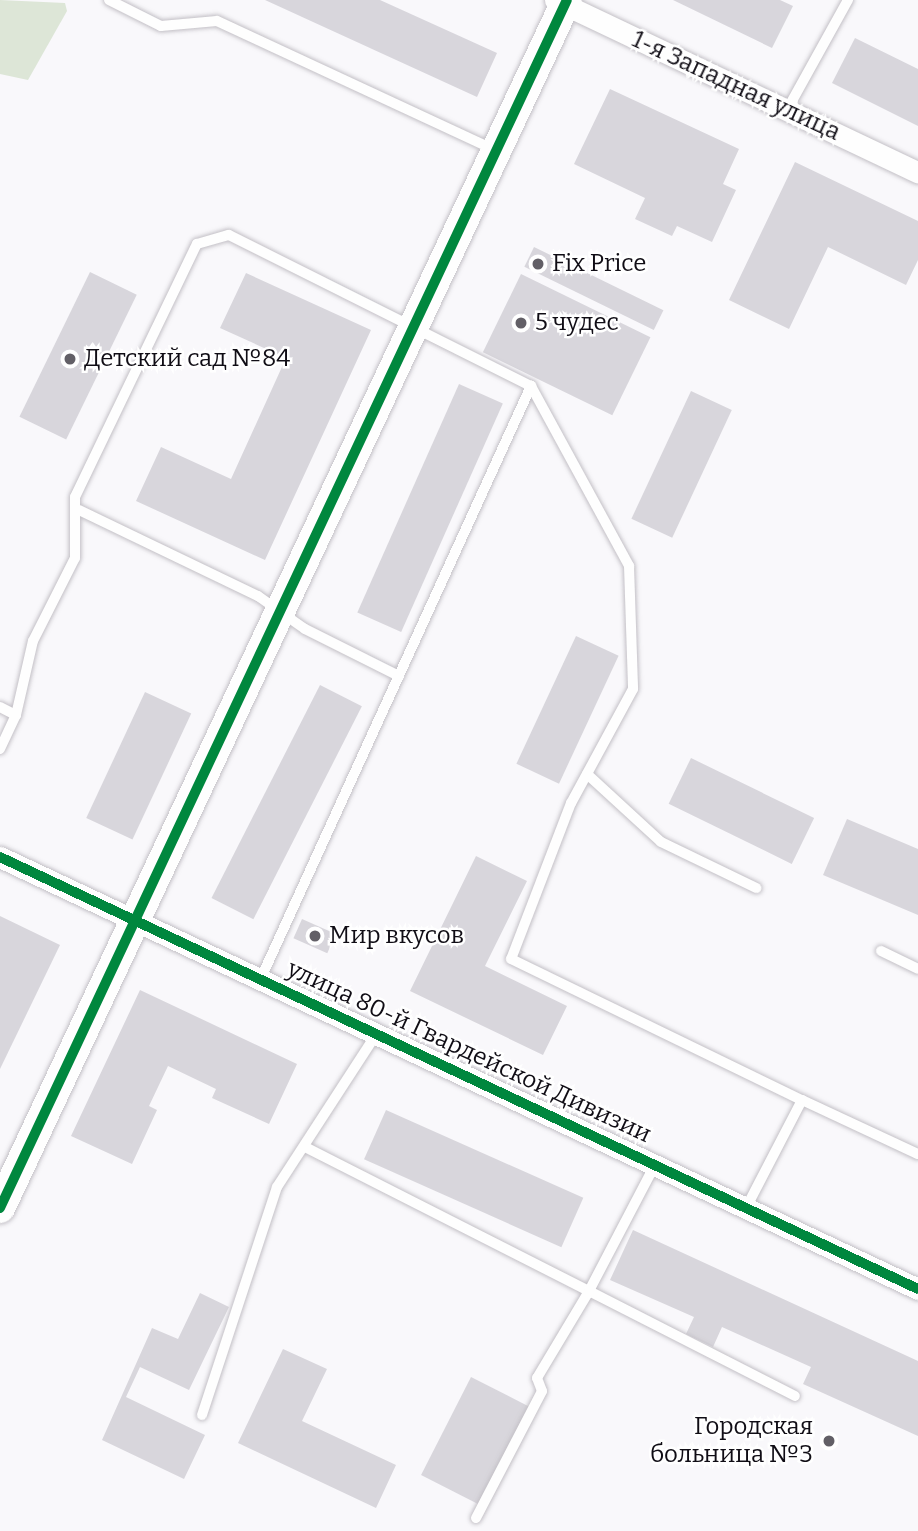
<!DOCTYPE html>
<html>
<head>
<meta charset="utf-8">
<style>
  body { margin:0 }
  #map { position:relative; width:918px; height:1531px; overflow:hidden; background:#f9f8fb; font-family:Bitter,serif }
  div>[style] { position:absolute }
  .green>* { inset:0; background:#dde6d7 }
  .building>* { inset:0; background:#d8d6dc; transform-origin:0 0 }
  .roads { filter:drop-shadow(0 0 2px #c3c0c6) drop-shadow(0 0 2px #c3c0c6) }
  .lane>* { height:10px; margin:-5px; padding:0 5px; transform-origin:5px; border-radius:5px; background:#fefefe }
  .street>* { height:21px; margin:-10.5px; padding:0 10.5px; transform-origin:10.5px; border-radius:10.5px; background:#fefefe }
  .secondary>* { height:30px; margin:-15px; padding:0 15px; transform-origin:15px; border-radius:15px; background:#fefefe }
  .cycleway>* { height:10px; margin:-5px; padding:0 5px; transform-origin:5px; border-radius:5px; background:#00873e }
  .dots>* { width:19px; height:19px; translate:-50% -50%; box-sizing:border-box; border:4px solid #fff; border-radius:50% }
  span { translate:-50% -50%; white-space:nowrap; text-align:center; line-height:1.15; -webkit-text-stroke:5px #fff; paint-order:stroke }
  .street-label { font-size:24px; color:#100d15 }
  .poi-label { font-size:24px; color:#100d15 }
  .left { translate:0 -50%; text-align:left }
  .right { translate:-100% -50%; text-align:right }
</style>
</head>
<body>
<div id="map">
  <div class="green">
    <div style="clip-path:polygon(0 0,65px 3px,67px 11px,28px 80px,0 74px)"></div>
  </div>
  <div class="building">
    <div style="clip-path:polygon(265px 0,380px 0,497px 53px,477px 97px)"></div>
    <div style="clip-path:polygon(673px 0,780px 0,793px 6px,772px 48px)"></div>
    <div style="clip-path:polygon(855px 38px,918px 69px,918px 126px,832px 83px)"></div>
    <div style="clip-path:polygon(610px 89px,739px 149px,723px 184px,736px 190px,712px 242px,677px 226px,672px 236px,635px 219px,645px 198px,574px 164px)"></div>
    <div style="clip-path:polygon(795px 162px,918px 221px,918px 260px,906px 285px,828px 247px,789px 329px,729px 300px)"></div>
    <div style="left:534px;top:247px;width:144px;height:22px;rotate:26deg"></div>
    <div style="left:90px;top:272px;width:52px;height:161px;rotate:26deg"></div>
    <div style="clip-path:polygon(246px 273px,371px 330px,265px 560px,136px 501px,161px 447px,231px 479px,286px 358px,220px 328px)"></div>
    <div style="left:521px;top:274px;width:144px;height:87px;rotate:26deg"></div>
    <div style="left:459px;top:384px;width:48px;height:250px;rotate:24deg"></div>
    <div style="left:691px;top:391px;width:45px;height:141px;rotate:25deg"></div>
    <div style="left:576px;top:636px;width:47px;height:141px;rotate:25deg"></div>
    <div style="left:320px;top:685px;width:47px;height:239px;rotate:27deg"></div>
    <div style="left:145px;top:692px;width:51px;height:139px;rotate:25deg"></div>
    <div style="left:691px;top:758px;width:137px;height:51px;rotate:26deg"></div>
    <div style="clip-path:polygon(847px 819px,918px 849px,918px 915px,823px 875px)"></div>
    <div style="clip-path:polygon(476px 856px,527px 881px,485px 966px,567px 1006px,543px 1055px,410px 991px)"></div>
    <div style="clip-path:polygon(0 916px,60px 945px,0 1069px)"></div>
    <div style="left:302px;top:919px;width:37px;height:21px;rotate:24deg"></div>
    <div style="clip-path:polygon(140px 990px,297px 1064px,269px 1124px,212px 1098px,216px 1089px,168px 1066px,149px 1106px,157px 1110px,132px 1164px,71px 1136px)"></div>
    <div style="left:386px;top:1110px;width:216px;height:54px;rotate:24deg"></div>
    <div style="clip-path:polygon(633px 1230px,918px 1361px,918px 1436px,803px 1384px,811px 1367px,722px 1327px,713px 1347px,686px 1334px,694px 1317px,610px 1280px)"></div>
    <div style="clip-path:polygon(200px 1293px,229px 1307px,189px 1390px,140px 1367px,126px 1397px,205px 1435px,184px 1479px,102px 1440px,152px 1328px,178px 1339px)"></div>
    <div style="clip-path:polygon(283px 1349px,327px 1369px,302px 1421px,396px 1465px,376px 1508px,238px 1443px)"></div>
    <div style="left:471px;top:1377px;width:65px;height:110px;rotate:27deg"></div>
  </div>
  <div class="roads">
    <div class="lane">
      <div style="left:109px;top:0;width:58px;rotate:26.6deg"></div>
      <div style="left:161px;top:26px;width:56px;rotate:-5.1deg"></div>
      <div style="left:217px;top:21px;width:306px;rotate:24.9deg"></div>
      <div style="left:787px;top:110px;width:126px;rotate:-61deg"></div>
      <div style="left:79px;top:510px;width:199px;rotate:25.7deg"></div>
      <div style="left:258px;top:596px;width:57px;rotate:35.1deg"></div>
      <div style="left:305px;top:629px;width:105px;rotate:26.6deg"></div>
      <div style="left:0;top:707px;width:18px;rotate:27deg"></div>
      <div style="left:0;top:749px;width:38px;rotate:-65deg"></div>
      <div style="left:16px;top:715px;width:76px;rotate:-77.1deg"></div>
      <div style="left:33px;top:641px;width:93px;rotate:-63.2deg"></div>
      <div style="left:75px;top:558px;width:61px;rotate:-90deg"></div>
      <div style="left:75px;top:497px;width:281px;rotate:-64.3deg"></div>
      <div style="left:197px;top:244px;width:33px;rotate:-16deg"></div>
      <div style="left:229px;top:235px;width:338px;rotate:26.6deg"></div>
      <div style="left:531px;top:386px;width:205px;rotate:61.4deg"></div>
      <div style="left:629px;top:566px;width:123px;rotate:88.1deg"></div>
      <div style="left:633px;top:689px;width:130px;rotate:118.5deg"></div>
      <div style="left:571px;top:803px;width:167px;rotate:111deg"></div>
      <div style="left:511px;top:959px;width:323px;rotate:25.9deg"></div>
      <div style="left:802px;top:1100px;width:119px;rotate:117.4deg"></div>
      <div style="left:587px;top:774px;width:100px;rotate:42.6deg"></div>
      <div style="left:661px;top:842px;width:106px;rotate:25.8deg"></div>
      <div style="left:881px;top:951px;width:41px;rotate:25.9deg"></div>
      <div style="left:261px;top:978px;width:651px;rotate:-65.48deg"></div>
      <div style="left:802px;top:1100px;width:128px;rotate:25deg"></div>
      <div style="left:307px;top:1148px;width:316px;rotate:26.9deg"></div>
      <div style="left:589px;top:1291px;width:144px;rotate:-62.4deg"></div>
      <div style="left:202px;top:1415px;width:240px;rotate:-71.8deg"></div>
      <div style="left:277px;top:1187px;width:184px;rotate:-57deg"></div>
      <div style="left:476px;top:1518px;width:143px;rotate:-62.5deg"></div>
      <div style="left:542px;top:1391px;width:14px;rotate:-111deg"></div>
      <div style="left:537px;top:1378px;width:101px;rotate:-59.1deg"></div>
      <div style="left:589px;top:1291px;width:231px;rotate:27deg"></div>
    </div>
    <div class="street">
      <div style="left:555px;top:0;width:402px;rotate:25.4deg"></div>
      <div style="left:0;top:857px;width:1015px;rotate:25.2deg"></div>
    </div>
    <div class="secondary">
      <div style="left:0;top:1208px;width:1334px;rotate:-64.86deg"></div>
    </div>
  </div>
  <div class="cycleway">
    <div style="left:0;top:857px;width:1015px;rotate:25.2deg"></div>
    <div style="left:0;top:1208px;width:1334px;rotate:-64.86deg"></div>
  </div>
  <div class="dots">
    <div style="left:538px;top:264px;background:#625f66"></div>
    <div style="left:521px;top:323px;background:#625f66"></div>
    <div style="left:70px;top:359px;background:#625f66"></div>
    <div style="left:315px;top:936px;background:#625f66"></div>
    <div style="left:829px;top:1441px;background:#625f66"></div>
  </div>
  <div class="street-label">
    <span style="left:736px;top:86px;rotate:25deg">1-я Западная улица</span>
    <span style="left:469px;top:1052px;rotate:25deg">улица 80-й Гвардейской Дивизии</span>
  </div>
  <div class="poi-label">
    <span class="left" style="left:552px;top:264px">Fix Price</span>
    <span class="left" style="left:535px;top:323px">5 чудес</span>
    <span class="left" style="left:84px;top:359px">Детский сад №84</span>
    <span class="left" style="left:329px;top:936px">Мир вкусов</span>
    <span class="right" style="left:813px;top:1441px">Городская<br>больница №3</span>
  </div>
</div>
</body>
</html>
